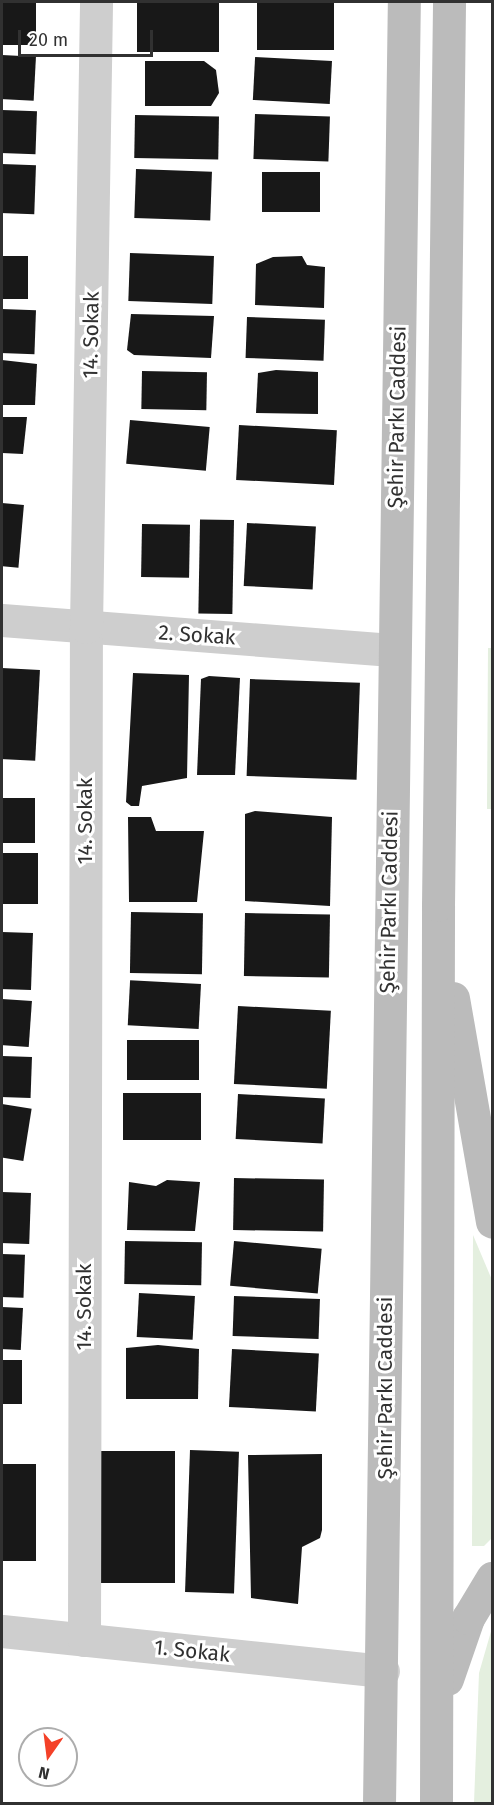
<!DOCTYPE html>
<html>
<head>
<meta charset="utf-8">
<style>
  body { margin:0 }
  #map { position:relative; width:494px; height:1805px; overflow:hidden; background:#fff; font-family:"Fira Sans",sans-serif }
  div>[style] { position:absolute }
  .green>* { inset:0; background:#e4efdf }
  .building>* { inset:0; background:#181818; transform-origin:0 0 }
  .street>* { height:33px; margin:-16.5px; padding:0 16.5px; transform-origin:16.5px; border-radius:16.5px; background:#cecece }
  .secondary>* { height:33px; margin:-16.5px; padding:0 16.5px; transform-origin:16.5px; border-radius:16.5px; background:#bbb }
  span { translate:-50% -50%; white-space:nowrap; text-align:center; line-height:1.15; -webkit-text-stroke:6px #fff; paint-order:stroke }
  .street-label { font-size:21px; color:#313131 }
  .frame { position:absolute; inset:0; border:3px solid #313131; pointer-events:none }
  .north { position:absolute; left:18px; top:1727px; width:60px; height:60px; box-sizing:border-box; background:#fff; border:2px solid #adadad; border-radius:50%; rotate:194deg; font-size:16px; font-weight:700; line-height:24px; text-align:center; color:#313131 }
  .north::after { content:''; display:block; margin:auto; width:21px; height:27px; background:#f44128; clip-path:polygon(50% 0,100% 100%,50% 72%,0 100%) }
  .scale { position:absolute; left:18px; top:30px; width:135px; height:27px; box-sizing:border-box; border:3px solid #313131; border-top:0; padding-left:8px; font-size:18px; line-height:21px; white-space:nowrap; color:#313131; -webkit-text-stroke:4px #fff; paint-order:stroke }
</style>
</head>
<body>
<div id="map">
  <div class="green">
    <div style="clip-path:polygon(488px 648px,492px 648px,492px 809px,487px 809px)"></div>
    <div style="clip-path:polygon(473px 1235px,492px 1280px,492px 1538px,484px 1546px,472px 1546px)"></div>
    <div style="clip-path:polygon(492px 1628px,492px 1803px,474px 1803px,479px 1673px)"></div>
  </div>
  <div class="building">
    <div style="left:2px;top:2px;width:34px;height:43px"></div>
    <div style="left:137px;top:2px;width:82px;height:50px"></div>
    <div style="left:257px;top:2px;width:77px;height:48px"></div>
    <div style="left:2px;top:55px;width:34px;height:44px;rotate:3deg"></div>
    <div style="clip-path:polygon(145px 61px,204px 61px,216px 70px,219px 93px,211px 106px,145px 106px)"></div>
    <div style="left:332px;top:61px;width:43px;height:77px;rotate:93deg"></div>
    <div style="left:2px;top:110px;width:35px;height:43px;rotate:2deg"></div>
    <div style="left:255px;top:114px;width:75px;height:45px;rotate:2deg"></div>
    <div style="left:135px;top:115px;width:84px;height:43px;rotate:1deg"></div>
    <div style="left:2px;top:164px;width:34px;height:49px;rotate:2deg"></div>
    <div style="left:136px;top:169px;width:76px;height:49px;rotate:2deg"></div>
    <div style="left:262px;top:172px;width:58px;height:40px"></div>
    <div style="left:130px;top:253px;width:84px;height:48px;rotate:2deg"></div>
    <div style="left:2px;top:256px;width:26px;height:43px"></div>
    <div style="clip-path:polygon(302px 256px,307px 265px,325px 267px,324px 308px,255px 305px,256px 264px,273px 257px)"></div>
    <div style="left:2px;top:309px;width:34px;height:44px;rotate:2deg"></div>
    <div style="clip-path:polygon(131px 314px,214px 316px,211px 358px,134px 355px,127px 350px)"></div>
    <div style="left:247px;top:317px;width:78px;height:41px;rotate:2deg"></div>
    <div style="clip-path:polygon(2px 360px,37px 364px,35px 405px,2px 405px)"></div>
    <div style="clip-path:polygon(276px 370px,318px 372px,318px 414px,256px 413px,258px 373px)"></div>
    <div style="left:142px;top:371px;width:65px;height:38px;rotate:1deg"></div>
    <div style="clip-path:polygon(2px 417px,27px 417px,23px 454px,2px 453px)"></div>
    <div style="left:130px;top:420px;width:80px;height:44px;rotate:5deg"></div>
    <div style="left:239px;top:425px;width:98px;height:55px;rotate:3deg"></div>
    <div style="left:2px;top:503px;width:22px;height:63px;rotate:5deg"></div>
    <div style="left:234px;top:520px;width:94px;height:34px;rotate:91deg"></div>
    <div style="left:247px;top:523px;width:69px;height:63px;rotate:3deg"></div>
    <div style="left:142px;top:524px;width:48px;height:53px;rotate:1deg"></div>
    <div style="left:2px;top:668px;width:38px;height:91px;rotate:3deg"></div>
    <div style="clip-path:polygon(133px 673px,189px 675px,187px 778px,142px 786px,139px 806px,131px 806px,126px 802px)"></div>
    <div style="clip-path:polygon(209px 676px,240px 678px,235px 775px,197px 775px,201px 679px)"></div>
    <div style="left:250px;top:679px;width:110px;height:97px;rotate:2deg"></div>
    <div style="left:2px;top:798px;width:33px;height:45px"></div>
    <div style="clip-path:polygon(255px 811px,332px 817px,330px 906px,245px 901px,245px 814px)"></div>
    <div style="clip-path:polygon(128px 817px,151px 817px,156px 831px,204px 831px,197px 902px,129px 902px)"></div>
    <div style="left:2px;top:853px;width:36px;height:51px"></div>
    <div style="left:131px;top:912px;width:72px;height:61px;rotate:1deg"></div>
    <div style="left:245px;top:913px;width:85px;height:63px;rotate:1deg"></div>
    <div style="left:2px;top:932px;width:31px;height:57px;rotate:2deg"></div>
    <div style="left:201px;top:984px;width:45px;height:71px;rotate:93deg"></div>
    <div style="left:2px;top:999px;width:30px;height:46px;rotate:4deg"></div>
    <div style="left:238px;top:1006px;width:93px;height:78px;rotate:3deg"></div>
    <div style="left:127px;top:1040px;width:72px;height:40px"></div>
    <div style="left:2px;top:1056px;width:30px;height:41px;rotate:2deg"></div>
    <div style="left:123px;top:1093px;width:78px;height:47px"></div>
    <div style="left:238px;top:1094px;width:87px;height:45px;rotate:3deg"></div>
    <div style="left:2px;top:1104px;width:30px;height:53px;rotate:9deg"></div>
    <div style="left:234px;top:1178px;width:90px;height:52px;rotate:1deg"></div>
    <div style="clip-path:polygon(167px 1180px,200px 1182px,195px 1231px,127px 1230px,129px 1182px,156px 1186px)"></div>
    <div style="left:2px;top:1192px;width:29px;height:51px;rotate:2deg"></div>
    <div style="left:125px;top:1241px;width:77px;height:43px;rotate:1deg"></div>
    <div style="left:234px;top:1241px;width:88px;height:45px;rotate:5deg"></div>
    <div style="left:2px;top:1254px;width:23px;height:43px;rotate:2deg"></div>
    <div style="left:139px;top:1293px;width:56px;height:44px;rotate:3deg"></div>
    <div style="left:234px;top:1296px;width:86px;height:40px;rotate:2deg"></div>
    <div style="left:2px;top:1307px;width:21px;height:42px;rotate:3deg"></div>
    <div style="clip-path:polygon(158px 1345px,199px 1349px,198px 1399px,126px 1399px,126px 1348px)"></div>
    <div style="left:232px;top:1349px;width:87px;height:58px;rotate:3deg"></div>
    <div style="left:2px;top:1360px;width:20px;height:44px"></div>
    <div style="left:190px;top:1450px;width:49px;height:142px;rotate:2deg"></div>
    <div style="left:100px;top:1451px;width:75px;height:132px"></div>
    <div style="clip-path:polygon(322px 1454px,322px 1530px,320px 1538px,302px 1547px,298px 1604px,251px 1598px,248px 1455px)"></div>
    <div style="left:2px;top:1464px;width:34px;height:97px"></div>
  </div>
  <div class="street">
    <div style="left:2px;top:620px;width:391px;rotate:4.4deg"></div>
    <div style="left:2px;top:1631px;width:383px;rotate:6deg"></div>
    <div style="left:84px;top:1640px;width:1013px;rotate:-89.89deg"></div>
    <div style="left:86px;top:627px;width:625px;rotate:-89.08deg"></div>
  </div>
  <div class="secondary">
    <div style="left:453px;top:998px;width:227px;rotate:80.1deg"></div>
    <div style="left:447px;top:1679px;width:65px;rotate:-71deg"></div>
    <div style="left:468px;top:1618px;width:47px;rotate:-59deg"></div>
    <div style="left:379px;top:1804px;width:1802px;rotate:-89.21deg"></div>
    <div style="left:436px;top:1804px;width:899px;rotate:-89.87deg"></div>
    <div style="left:438px;top:905px;width:903px;rotate:-89.3deg"></div>
  </div>
  <div class="street-label">
    <span style="left:91px;top:335px;rotate:-89deg">14. Sokak</span>
    <span style="left:397px;top:417px;rotate:-89deg">Şehir Parkı Caddesi</span>
    <span style="left:197px;top:635px;rotate:4deg">2. Sokak</span>
    <span style="left:85px;top:821px;rotate:-90deg">14. Sokak</span>
    <span style="left:389px;top:902px;rotate:-89deg">Şehir Parkı Caddesi</span>
    <span style="left:84px;top:1307px;rotate:-90deg">14. Sokak</span>
    <span style="left:385px;top:1388px;rotate:-90deg">Şehir Parkı Caddesi</span>
    <span style="left:192px;top:1651px;rotate:6deg">1. Sokak</span>
  </div>
  <div class="frame"></div>
  <div class="north">N</div>
  <div class="scale">20 m</div>
</div>
</body>
</html>
